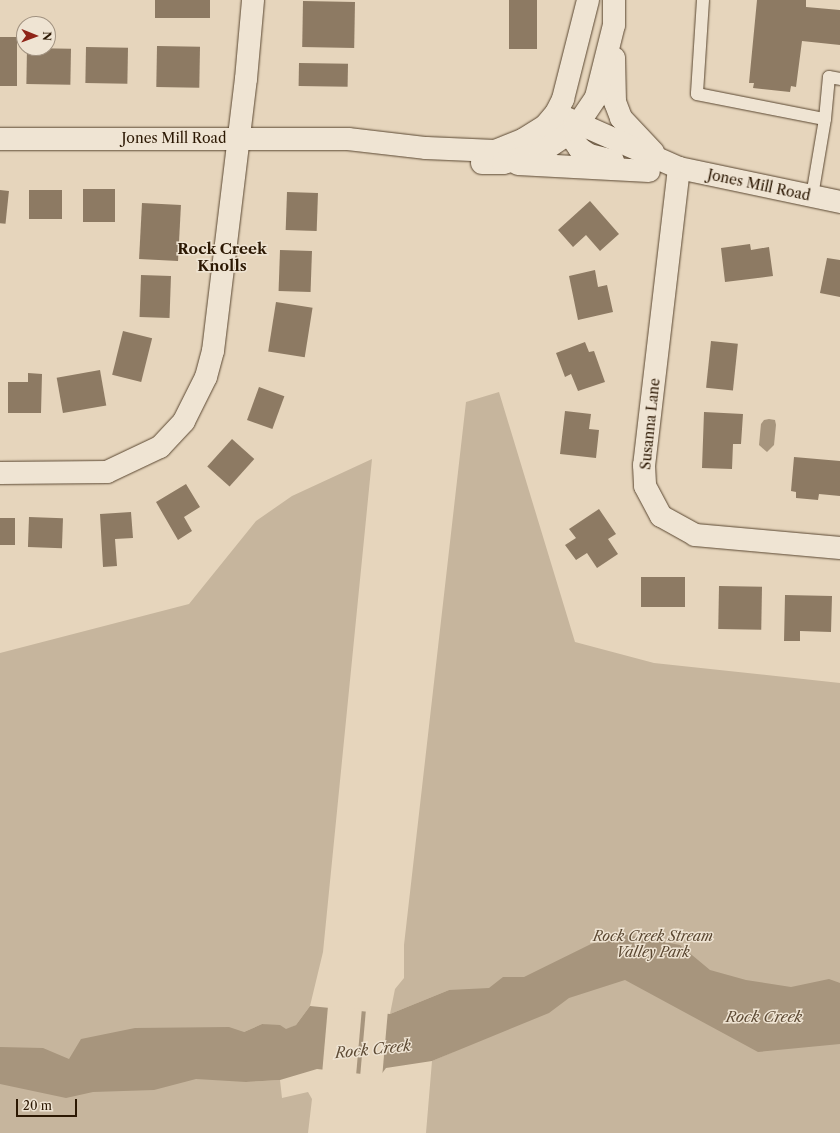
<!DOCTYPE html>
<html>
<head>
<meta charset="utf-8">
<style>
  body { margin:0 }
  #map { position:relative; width:840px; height:1133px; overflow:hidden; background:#e6d5bc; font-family:"Libre Caslon Text",serif }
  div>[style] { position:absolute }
  .green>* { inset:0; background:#c6b59d }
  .water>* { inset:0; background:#a7957d }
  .pier>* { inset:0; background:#e6d5bc; transform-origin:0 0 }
  .building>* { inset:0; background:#8d7a63; transform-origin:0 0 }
  .roads { filter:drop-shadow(0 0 1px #5a4731) drop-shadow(0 0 1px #5a4731) }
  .lane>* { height:12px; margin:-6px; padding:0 6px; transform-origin:6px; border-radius:6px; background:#efe4d3 }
  .street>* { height:22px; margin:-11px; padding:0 11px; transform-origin:11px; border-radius:11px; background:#efe4d3 }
  .secondary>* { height:22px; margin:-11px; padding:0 11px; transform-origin:11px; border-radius:11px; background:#efe4d3 }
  span { translate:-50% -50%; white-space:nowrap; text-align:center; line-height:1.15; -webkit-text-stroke:3px #efe4d3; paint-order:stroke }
  .street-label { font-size:14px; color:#2c1803 }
  .park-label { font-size:14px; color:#5a4731; font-style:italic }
  .neighbourhood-label { font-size:15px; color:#2c1803; font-weight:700 }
  .water-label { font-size:15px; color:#5d4a34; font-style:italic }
  .north { position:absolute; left:16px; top:16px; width:40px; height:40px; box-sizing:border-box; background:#efe4d3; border:1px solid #a19280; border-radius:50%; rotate:91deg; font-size:11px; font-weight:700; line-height:16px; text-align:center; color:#2c1803 }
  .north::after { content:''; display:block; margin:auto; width:14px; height:18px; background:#8f2418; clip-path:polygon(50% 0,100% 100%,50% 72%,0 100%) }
  .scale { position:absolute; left:16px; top:1099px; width:61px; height:18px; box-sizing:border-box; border:2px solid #2c1803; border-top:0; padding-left:5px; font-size:12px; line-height:14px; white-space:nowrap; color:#2c1803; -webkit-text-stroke:3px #efe4d3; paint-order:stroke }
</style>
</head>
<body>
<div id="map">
  <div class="green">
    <div style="clip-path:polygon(499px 392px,575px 642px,654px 663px,840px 683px,840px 1133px,426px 1133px,432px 1061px,453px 1052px,460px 990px,449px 990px,390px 1014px,395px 989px,404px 978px,404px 945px,466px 402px)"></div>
    <div style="clip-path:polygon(372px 459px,323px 952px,310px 1006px,296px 1025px,286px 1030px,262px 1024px,244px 1032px,246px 1082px,280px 1080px,282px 1098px,308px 1092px,312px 1099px,308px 1133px,0 1133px,0 653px,189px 604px,256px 521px,292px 496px)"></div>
  </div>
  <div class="water">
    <div style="clip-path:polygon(769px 419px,775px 420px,776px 425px,774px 445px,767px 452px,759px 445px,761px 424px,764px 420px)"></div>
    <div style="clip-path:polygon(622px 934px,680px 945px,710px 970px,746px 980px,791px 987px,829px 979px,840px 983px,840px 1044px,758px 1052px,625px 980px,569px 998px,549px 1013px,432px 1061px,386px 1068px,380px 1076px,317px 1069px,280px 1080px,246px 1082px,196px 1079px,154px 1090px,93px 1092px,66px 1098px,0 1084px,0 1047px,43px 1048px,69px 1059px,81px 1039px,135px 1028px,229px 1027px,244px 1032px,262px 1024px,280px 1025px,286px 1029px,296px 1025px,310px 1006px,390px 1014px,449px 990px,489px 988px,503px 977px,524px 977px,591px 944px)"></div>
  </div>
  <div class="pier">
    <div style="left:328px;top:1006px;width:34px;height:66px;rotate:5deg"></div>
    <div style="left:366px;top:1009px;width:22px;height:67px;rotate:5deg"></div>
  </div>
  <div class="building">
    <div style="left:155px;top:0;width:55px;height:18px"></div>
    <div style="left:509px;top:0;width:28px;height:49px"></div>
    <div style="clip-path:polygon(757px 0,806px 0,806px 7px,840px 10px,840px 45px,802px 41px,796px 87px,791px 86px,790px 92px,753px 88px,754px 83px,749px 83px)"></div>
    <div style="left:303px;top:1px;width:52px;height:46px;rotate:1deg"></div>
    <div style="left:0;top:37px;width:17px;height:49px"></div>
    <div style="left:157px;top:46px;width:43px;height:41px;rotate:1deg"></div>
    <div style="left:86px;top:47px;width:42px;height:36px;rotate:1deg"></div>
    <div style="left:27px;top:48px;width:44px;height:36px;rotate:1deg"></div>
    <div style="left:299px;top:63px;width:49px;height:23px;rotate:1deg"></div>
    <div style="left:83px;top:189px;width:32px;height:33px"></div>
    <div style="left:0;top:190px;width:9px;height:33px;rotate:6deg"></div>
    <div style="left:29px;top:190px;width:33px;height:29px"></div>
    <div style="left:287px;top:192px;width:31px;height:38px;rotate:2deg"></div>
    <div style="clip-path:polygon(590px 201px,619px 234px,600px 251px,586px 235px,573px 247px,558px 230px)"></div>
    <div style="left:142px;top:203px;width:39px;height:56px;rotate:3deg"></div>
    <div style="clip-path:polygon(750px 244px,751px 250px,769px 247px,773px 276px,725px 282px,721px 248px)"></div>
    <div style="left:280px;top:250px;width:32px;height:41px;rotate:2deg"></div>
    <div style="clip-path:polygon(827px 258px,840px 260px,840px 297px,820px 293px)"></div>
    <div style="clip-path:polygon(595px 270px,598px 287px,607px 285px,613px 312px,578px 320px,569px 276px)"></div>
    <div style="left:141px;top:275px;width:30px;height:42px;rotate:2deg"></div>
    <div style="left:276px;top:302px;width:37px;height:50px;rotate:9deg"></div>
    <div style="left:123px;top:331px;width:30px;height:45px;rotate:14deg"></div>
    <div style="left:711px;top:341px;width:27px;height:47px;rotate:6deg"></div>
    <div style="clip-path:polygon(585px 342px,589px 352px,594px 351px,605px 382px,578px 391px,571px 374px,565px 377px,556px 353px)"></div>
    <div style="left:100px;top:370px;width:36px;height:44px;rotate:80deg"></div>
    <div style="clip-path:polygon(28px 373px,42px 374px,41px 413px,8px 413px,8px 382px,28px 382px)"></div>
    <div style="left:259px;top:387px;width:27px;height:35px;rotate:20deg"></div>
    <div style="clip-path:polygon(565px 411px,591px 414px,589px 429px,599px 430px,596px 458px,560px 454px)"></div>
    <div style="clip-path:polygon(704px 412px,743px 414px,741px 444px,733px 444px,732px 469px,702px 468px)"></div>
    <div style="left:232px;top:439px;width:30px;height:37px;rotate:42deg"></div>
    <div style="clip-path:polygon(794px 457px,840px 461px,840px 496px,819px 494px,818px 500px,796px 498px,796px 492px,791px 491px)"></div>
    <div style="clip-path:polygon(186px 484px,200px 507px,184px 517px,192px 531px,178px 540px,156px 502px)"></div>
    <div style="clip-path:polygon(599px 509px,616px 534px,608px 539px,618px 554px,597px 568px,587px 553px,576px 560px,565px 545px,576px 538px,569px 529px)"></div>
    <div style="clip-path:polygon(131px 512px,133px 538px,115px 539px,117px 566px,103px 567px,100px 514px)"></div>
    <div style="left:29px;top:517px;width:34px;height:30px;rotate:2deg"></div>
    <div style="left:0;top:518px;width:15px;height:27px"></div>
    <div style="left:641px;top:577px;width:44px;height:30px"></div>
    <div style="left:719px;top:586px;width:43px;height:43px;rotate:1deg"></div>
    <div style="clip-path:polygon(785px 595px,832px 596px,831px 632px,800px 631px,800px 641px,784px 641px)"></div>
  </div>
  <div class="roads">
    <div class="lane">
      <div style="left:703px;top:0;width:94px;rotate:93.7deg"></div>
      <div style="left:697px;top:94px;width:130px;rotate:11.1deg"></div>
      <div style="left:825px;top:119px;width:42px;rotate:-84.6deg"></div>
      <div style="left:829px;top:77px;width:11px;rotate:10deg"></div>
      <div style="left:812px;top:196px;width:78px;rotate:-80.4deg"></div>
    </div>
    <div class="street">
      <div style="left:679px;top:168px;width:299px;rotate:96.7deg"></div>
      <div style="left:644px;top:465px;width:21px;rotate:87deg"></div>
      <div style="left:645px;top:486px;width:34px;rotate:62deg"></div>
      <div style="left:661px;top:516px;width:39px;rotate:29deg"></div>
      <div style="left:695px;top:535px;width:146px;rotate:5.1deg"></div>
      <div style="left:0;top:473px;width:107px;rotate:-0.5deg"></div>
      <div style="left:107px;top:472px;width:59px;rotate:-25.3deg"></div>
      <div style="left:160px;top:447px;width:35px;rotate:-47deg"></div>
      <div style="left:184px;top:421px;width:49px;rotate:-63.4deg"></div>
      <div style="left:206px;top:377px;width:27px;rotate:-75deg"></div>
      <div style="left:213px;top:351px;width:274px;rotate:-83.1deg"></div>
      <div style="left:246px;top:79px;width:79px;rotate:-84.9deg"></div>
    </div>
    <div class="secondary">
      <div style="left:614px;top:58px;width:44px;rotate:88.7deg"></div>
      <div style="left:615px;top:102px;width:17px;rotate:69deg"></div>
      <div style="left:621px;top:118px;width:47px;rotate:46.7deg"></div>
      <div style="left:564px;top:117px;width:126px;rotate:23.9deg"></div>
      <div style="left:679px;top:168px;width:165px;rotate:11.9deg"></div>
      <div style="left:561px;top:123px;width:31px;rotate:54deg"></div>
      <div style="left:579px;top:148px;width:12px;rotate:35deg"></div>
      <div style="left:589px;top:155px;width:25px;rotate:14deg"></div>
      <div style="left:0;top:139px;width:348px"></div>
      <div style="left:348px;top:139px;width:79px;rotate:6.6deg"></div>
      <div style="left:426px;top:148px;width:69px;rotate:2.5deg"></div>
      <div style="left:495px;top:151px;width:31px;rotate:-22deg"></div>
      <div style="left:524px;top:139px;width:25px;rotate:-32deg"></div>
      <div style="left:545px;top:126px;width:17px;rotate:-50deg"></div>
      <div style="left:556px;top:113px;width:16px;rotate:-63deg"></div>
      <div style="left:563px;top:99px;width:102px;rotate:-75.8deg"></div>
      <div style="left:482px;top:163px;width:21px"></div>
      <div style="left:503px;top:163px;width:38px;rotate:-15deg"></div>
      <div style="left:540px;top:153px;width:41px;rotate:-34.1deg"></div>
      <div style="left:574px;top:130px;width:40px;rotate:-56deg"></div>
      <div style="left:596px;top:97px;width:74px;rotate:-76deg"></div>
      <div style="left:614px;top:25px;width:25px;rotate:-90deg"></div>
      <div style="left:518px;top:164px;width:131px;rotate:3.1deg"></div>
    </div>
  </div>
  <div class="street-label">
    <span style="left:174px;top:138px">Jones Mill Road</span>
    <span style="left:759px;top:185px;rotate:12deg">Jones Mill Road</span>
    <span style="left:650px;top:424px;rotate:-84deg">Susanna Lane</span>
  </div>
  <div class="park-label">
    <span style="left:653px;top:944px">Rock Creek Stream<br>Valley Park</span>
  </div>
  <div class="neighbourhood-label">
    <span style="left:222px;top:257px">Rock Creek<br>Knolls</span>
  </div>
  <div class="water-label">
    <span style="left:764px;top:1017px">Rock Creek</span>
    <span style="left:373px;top:1049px;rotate:-6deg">Rock Creek</span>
  </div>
  <div class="north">N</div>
  <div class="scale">20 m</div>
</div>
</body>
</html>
